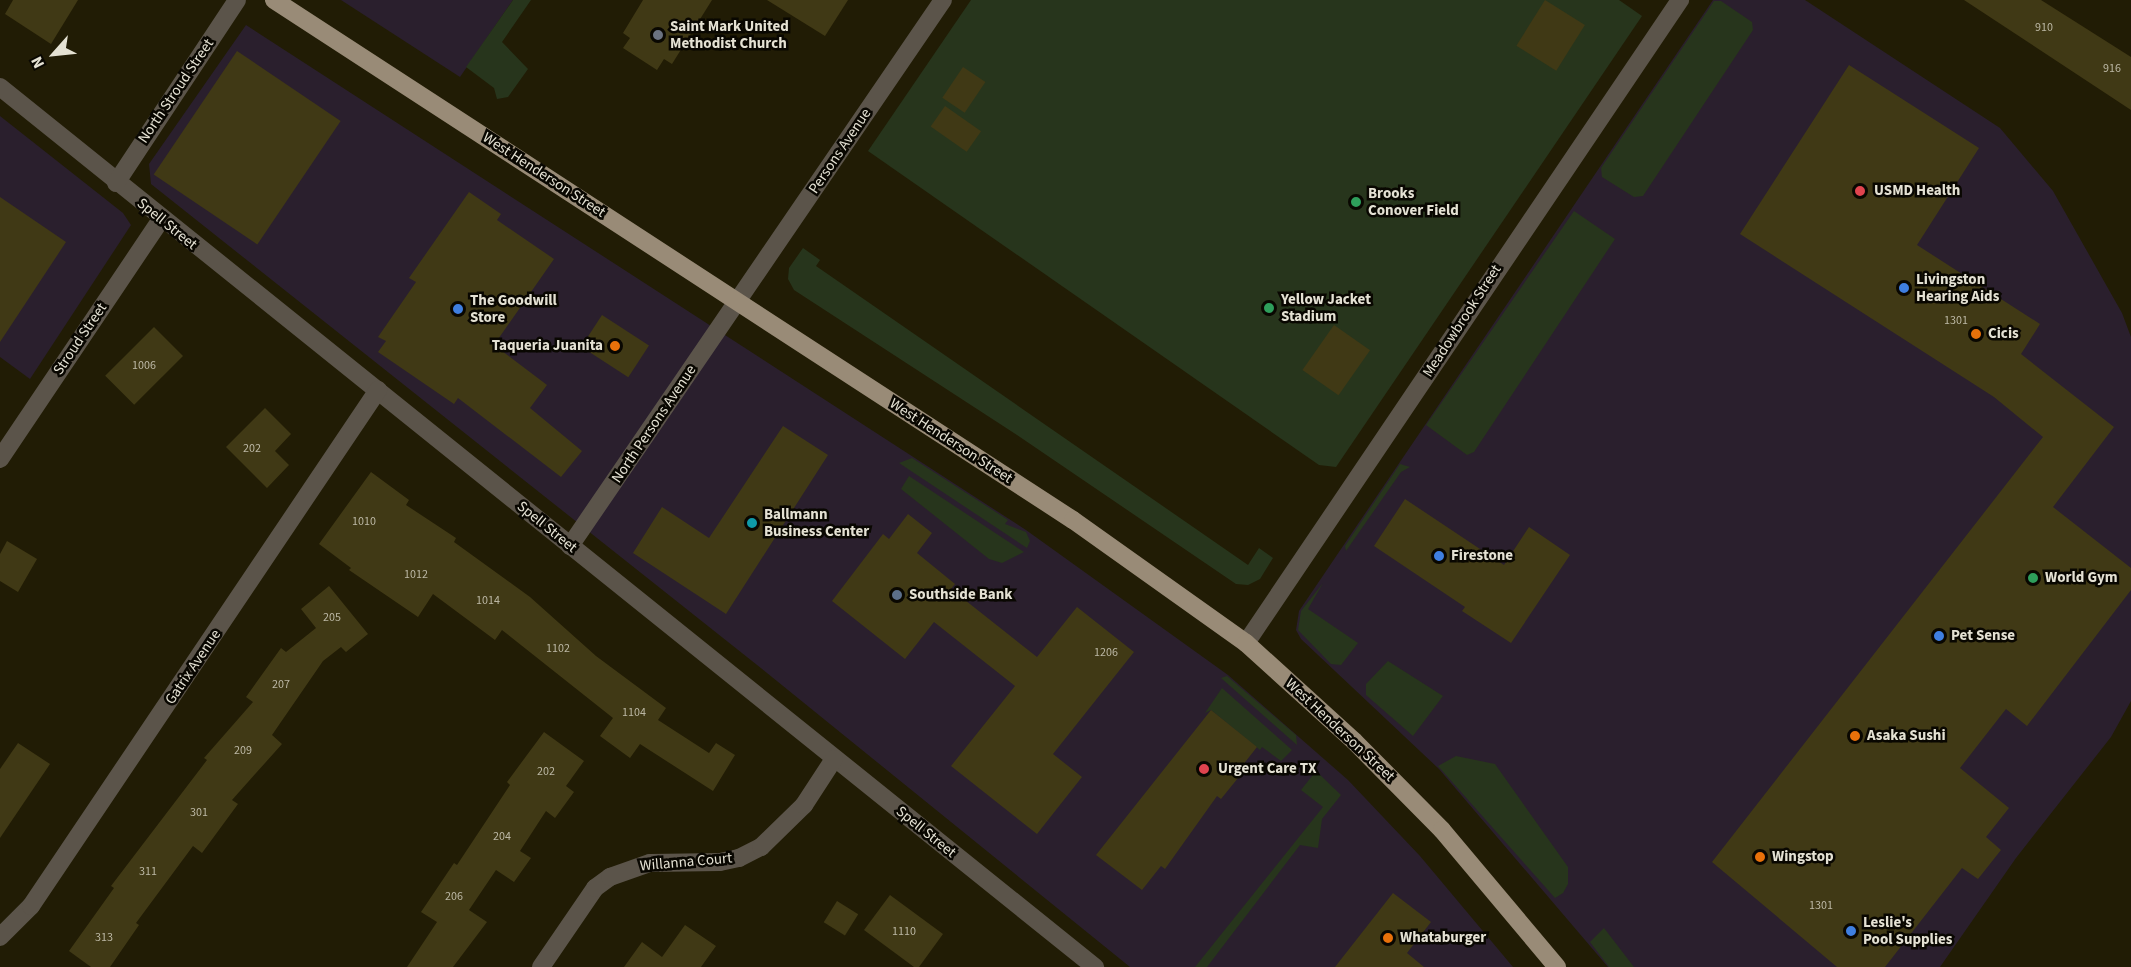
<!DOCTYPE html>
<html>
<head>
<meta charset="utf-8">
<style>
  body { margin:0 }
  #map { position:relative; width:2131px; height:967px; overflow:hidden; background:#211c05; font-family:"Source Sans 3",sans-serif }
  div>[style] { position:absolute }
  .commercial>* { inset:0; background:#2a1f2d }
  .green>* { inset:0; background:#27351c }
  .building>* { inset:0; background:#403915; transform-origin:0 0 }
  .minor>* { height:18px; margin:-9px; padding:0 9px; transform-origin:9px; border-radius:9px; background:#5b544a }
  .major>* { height:18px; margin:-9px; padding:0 9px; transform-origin:9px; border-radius:9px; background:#998b77 }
  .dots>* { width:16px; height:16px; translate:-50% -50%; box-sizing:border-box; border:3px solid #090701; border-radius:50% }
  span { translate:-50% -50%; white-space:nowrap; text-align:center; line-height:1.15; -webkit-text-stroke:5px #090701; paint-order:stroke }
  .number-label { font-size:12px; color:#bbb7a4 }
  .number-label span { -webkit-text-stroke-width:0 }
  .poi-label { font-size:15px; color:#e4e1d3; font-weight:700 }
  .left { translate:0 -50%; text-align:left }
  .right { translate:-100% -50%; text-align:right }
  .street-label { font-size:15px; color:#e4e1d3 }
  .north { position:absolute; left:24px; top:24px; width:60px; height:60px; -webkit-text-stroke:4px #090701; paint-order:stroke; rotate:243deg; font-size:16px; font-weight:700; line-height:24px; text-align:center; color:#e4e1d3 }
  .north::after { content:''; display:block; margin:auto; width:21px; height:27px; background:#e4e1d3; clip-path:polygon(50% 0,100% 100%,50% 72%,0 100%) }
</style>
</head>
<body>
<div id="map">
  <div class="commercial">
    <div style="clip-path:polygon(341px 0,513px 0,460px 77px)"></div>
    <div style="clip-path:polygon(1713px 0,1805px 0,2000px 128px,2053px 191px,2122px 313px,2131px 337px,2131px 701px,2111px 737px,2016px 858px,1940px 967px,1608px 967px,1439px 769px,1301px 639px,1296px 630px,1299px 611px)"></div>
    <div style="clip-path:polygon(246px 25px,1026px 530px,1228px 675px,1348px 780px,1420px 856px,1513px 967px,1130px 967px,767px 673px,151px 184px,149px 164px)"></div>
    <div style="clip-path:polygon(0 116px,123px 213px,131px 225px,30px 379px,0 357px)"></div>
  </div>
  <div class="green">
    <div style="clip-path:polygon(513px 0,531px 0,502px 42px,528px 69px,508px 97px,497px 99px,494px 88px,466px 67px)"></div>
    <div style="clip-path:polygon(971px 0,1619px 0,1642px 16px,1336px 467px,1319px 465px,868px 151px)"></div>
    <div style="clip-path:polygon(1714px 1px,1721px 1px,1752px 22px,1753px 30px,1643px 196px,1634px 197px,1602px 177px,1601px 168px)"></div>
    <div style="clip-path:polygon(1574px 211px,1615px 239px,1474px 452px,1467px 455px,1426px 425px)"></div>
    <div style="clip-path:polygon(803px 248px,820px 260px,816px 266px,1248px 565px,1259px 548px,1273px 558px,1260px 579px,1248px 585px,1236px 584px,1017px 435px,794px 290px,788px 279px,789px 268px)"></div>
    <div style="clip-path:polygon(912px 458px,1008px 520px,1005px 524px,1026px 532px,1030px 541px,1027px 548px,899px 463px)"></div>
    <div style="clip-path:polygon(1400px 464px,1410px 467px,1401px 472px,1346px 551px,1345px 546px)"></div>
    <div style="clip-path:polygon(909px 476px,1024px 552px,1002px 563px,989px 559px,901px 489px)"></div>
    <div style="clip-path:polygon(1323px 583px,1308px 609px,1358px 643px,1341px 665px,1331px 664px,1298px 630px,1301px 611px)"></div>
    <div style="clip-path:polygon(1388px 661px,1443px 696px,1413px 736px,1366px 695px,1366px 684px)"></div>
    <div style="clip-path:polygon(1227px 676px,1296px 735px,1297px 745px,1221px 678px)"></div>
    <div style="clip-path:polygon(1222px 688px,1292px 750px,1281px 761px,1262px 747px,1260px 750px,1211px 710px,1205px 713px)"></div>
    <div style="clip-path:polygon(1456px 756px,1495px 764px,1568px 867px,1568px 884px,1563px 893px,1555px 898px,1438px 766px)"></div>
    <div style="clip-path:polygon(1316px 771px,1341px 795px,1322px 819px,1318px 848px,1300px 845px,1207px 967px,1195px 967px,1323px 807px,1301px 790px)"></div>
    <div style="clip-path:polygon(1604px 928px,1634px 967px,1609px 967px,1590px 942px)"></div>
  </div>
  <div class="building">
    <div style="clip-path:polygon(13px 0,78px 0,51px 44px,5px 14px)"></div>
    <div style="clip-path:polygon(643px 0,712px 0,672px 64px,664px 59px,657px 70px,623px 48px,630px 38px,623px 33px)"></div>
    <div style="clip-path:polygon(767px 0,848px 0,825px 36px)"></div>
    <div style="left:1545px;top:0;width:47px;height:54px;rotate:32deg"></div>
    <div style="clip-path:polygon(1964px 0,2041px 0,2131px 57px,2131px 110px)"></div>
    <div style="left:237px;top:51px;width:125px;height:149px;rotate:34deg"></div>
    <div style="clip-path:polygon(1849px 65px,1979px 148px,1917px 245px,2040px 324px,2021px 354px,2114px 427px,2053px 507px,2131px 568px,2131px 590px,2027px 726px,2006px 709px,1960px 768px,2009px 808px,1986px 837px,2001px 850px,1978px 879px,1962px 868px,1885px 967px,1837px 967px,1712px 862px,2043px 437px,1994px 397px,1740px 234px)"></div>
    <div style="left:963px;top:67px;width:27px;height:37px;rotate:34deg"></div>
    <div style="left:945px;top:106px;width:44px;height:25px;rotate:35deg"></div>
    <div style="clip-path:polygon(469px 192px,501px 214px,497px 220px,554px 259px,494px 345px,547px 385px,530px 408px,582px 451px,561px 477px,458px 398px,454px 404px,378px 352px,386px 341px,378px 337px,416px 282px,409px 278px)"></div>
    <div style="clip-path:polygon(0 197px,66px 242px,0 342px)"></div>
    <div style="left:602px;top:315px;width:56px;height:38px;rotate:33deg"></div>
    <div style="left:1334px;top:325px;width:44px;height:55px;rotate:35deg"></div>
    <div style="left:154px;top:327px;width:41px;height:69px;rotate:45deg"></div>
    <div style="clip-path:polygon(265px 408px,291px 434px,275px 451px,289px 465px,267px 488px,226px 447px)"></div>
    <div style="clip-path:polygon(783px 426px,828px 455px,726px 614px,633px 553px,662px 507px,709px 538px)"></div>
    <div style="clip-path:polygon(371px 472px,409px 500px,406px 505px,456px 538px,454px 542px,530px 597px,596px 656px,666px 708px,658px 720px,709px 753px,716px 743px,735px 755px,713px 791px,640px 744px,630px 758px,600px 736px,613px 718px,502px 630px,495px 640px,433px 594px,418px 617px,349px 570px,351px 568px,319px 544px)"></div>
    <div style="clip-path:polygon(1405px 499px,1504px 565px,1529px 527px,1570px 555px,1511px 643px,1462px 611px,1465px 607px,1374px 546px)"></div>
    <div style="clip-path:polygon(908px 514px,932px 533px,917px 553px,955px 584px,951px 589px,1037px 657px,1077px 607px,1134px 652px,1053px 754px,1082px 777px,1037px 834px,951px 766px,1015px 686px,934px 622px,905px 659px,832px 601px,883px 534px,889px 539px)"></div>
    <div style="clip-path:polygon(7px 541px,37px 559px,18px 592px,0 581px,0 554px)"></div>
    <div style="clip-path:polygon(329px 586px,368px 634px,346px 652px,341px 647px,323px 661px,272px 735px,282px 744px,232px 800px,238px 804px,202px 853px,193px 846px,136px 923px,139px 925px,110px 967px,91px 967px,69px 951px,114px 888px,111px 886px,207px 760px,204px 758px,253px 702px,246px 697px,281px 648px,286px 652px,316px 628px,301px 609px)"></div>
    <div style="clip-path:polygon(1211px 710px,1257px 747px,1235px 775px,1238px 778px,1221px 799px,1217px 796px,1165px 869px,1161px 866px,1142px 890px,1096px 855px)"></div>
    <div style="clip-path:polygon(544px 732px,584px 761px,566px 786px,574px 792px,555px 818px,546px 811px,520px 851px,531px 858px,514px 882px,496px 870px,469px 910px,487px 922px,453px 967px,407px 967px,437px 922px,421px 912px,454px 863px,457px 865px,510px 785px,507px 782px)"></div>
    <div style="clip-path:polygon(18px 743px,50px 764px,0 838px,0 769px)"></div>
    <div style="clip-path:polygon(1393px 893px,1431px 922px,1407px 953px,1424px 967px,1335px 967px)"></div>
    <div style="clip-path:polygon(890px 895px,943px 934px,919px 967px,914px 967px,864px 930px)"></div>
    <div style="left:837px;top:901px;width:25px;height:25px;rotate:32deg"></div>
    <div style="clip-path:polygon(685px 925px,716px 946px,701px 967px,624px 967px,642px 942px,662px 957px)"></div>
  </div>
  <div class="minor">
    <div style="left:0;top:87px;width:1405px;rotate:38.79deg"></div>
    <div style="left:116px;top:183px;width:219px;rotate:-56.5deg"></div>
    <div style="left:0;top:459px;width:289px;rotate:-56.1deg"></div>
    <div style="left:570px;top:546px;width:661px;rotate:-55.66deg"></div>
    <div style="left:1246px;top:643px;width:776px;rotate:-55.98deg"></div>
    <div style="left:0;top:937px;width:44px;rotate:-45deg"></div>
    <div style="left:31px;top:906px;width:622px;rotate:-56.08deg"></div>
    <div style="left:541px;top:967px;width:96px;rotate:-55.6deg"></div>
    <div style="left:595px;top:888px;width:19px;rotate:-36deg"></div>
    <div style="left:610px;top:877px;width:42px;rotate:-19.3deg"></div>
    <div style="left:650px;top:863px;width:70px;rotate:-0.8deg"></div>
    <div style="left:720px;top:862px;width:19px;rotate:-12deg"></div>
    <div style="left:739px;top:858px;width:25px;rotate:-27deg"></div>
    <div style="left:761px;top:847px;width:60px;rotate:-44.3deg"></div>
    <div style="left:804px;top:805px;width:55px;rotate:-56.9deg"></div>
  </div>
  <div class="major">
    <div style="left:274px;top:0;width:953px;rotate:33.06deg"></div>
    <div style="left:1073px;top:520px;width:212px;rotate:35.4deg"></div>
    <div style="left:1246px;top:643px;width:146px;rotate:42.2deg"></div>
    <div style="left:1354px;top:741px;width:125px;rotate:45.3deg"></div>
    <div style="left:1442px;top:830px;width:179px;rotate:50deg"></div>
  </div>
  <div class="dots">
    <div style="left:658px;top:35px;background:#6b7280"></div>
    <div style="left:1860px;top:191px;background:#e0444e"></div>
    <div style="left:1356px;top:202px;background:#2e9e5b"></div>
    <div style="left:1904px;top:288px;background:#3f7fe0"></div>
    <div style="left:1269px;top:308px;background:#2e9e5b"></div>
    <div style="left:458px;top:309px;background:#3f7fe0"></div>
    <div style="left:1976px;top:334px;background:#e8710a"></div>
    <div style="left:615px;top:346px;background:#e8710a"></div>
    <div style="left:752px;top:523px;background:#0f9aa8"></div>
    <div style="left:1439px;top:556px;background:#3f7fe0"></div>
    <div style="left:2033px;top:578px;background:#2e9e5b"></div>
    <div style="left:897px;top:595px;background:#5c6f8a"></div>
    <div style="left:1939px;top:636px;background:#3f7fe0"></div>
    <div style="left:1855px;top:736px;background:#e8710a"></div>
    <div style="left:1204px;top:769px;background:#e0444e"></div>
    <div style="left:1760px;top:857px;background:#e8710a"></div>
    <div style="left:1851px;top:931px;background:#3f7fe0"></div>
    <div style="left:1388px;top:938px;background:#e8710a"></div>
  </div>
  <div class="number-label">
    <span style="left:2044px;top:28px">910</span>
    <span style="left:2112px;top:69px">916</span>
    <span style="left:1956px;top:321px">1301</span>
    <span style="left:144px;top:366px">1006</span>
    <span style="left:252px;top:449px">202</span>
    <span style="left:364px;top:522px">1010</span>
    <span style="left:416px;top:575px">1012</span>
    <span style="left:488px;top:601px">1014</span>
    <span style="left:332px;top:618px">205</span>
    <span style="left:558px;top:649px">1102</span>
    <span style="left:1106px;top:653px">1206</span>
    <span style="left:281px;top:685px">207</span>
    <span style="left:634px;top:713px">1104</span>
    <span style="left:243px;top:751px">209</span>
    <span style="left:546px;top:772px">202</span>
    <span style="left:199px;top:813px">301</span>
    <span style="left:502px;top:837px">204</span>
    <span style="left:148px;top:872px">311</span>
    <span style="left:454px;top:897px">206</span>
    <span style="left:1821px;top:906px">1301</span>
    <span style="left:904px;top:932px">1110</span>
    <span style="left:104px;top:938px">313</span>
  </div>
  <div class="poi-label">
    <span class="left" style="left:670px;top:35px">Saint Mark United<br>Methodist Church</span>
    <span class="left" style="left:1874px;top:191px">USMD Health</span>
    <span class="left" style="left:1368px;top:202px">Brooks<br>Conover Field</span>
    <span class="left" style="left:1916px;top:288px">Livingston<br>Hearing Aids</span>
    <span class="left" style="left:1281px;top:308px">Yellow Jacket<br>Stadium</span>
    <span class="left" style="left:470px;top:309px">The Goodwill<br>Store</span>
    <span class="left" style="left:1988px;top:334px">Cicis</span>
    <span class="right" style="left:603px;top:346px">Taqueria Juanita</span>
    <span class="left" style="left:764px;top:523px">Ballmann<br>Business Center</span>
    <span class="left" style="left:1451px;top:556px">Firestone</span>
    <span class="left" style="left:2045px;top:578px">World Gym</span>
    <span class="left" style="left:909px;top:595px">Southside Bank</span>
    <span class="left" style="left:1951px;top:636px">Pet Sense</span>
    <span class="left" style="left:1867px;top:736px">Asaka Sushi</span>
    <span class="left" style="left:1218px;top:769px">Urgent Care TX</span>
    <span class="left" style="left:1772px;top:857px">Wingstop</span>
    <span class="left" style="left:1863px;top:931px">Leslie's<br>Pool Supplies</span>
    <span class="left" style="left:1400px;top:938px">Whataburger</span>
  </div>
  <div class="street-label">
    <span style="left:176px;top:91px;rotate:-56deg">North Stroud Street</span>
    <span style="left:840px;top:151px;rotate:-56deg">Persons Avenue</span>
    <span style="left:544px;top:175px;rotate:33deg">West Henderson Street</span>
    <span style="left:167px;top:224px;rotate:39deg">Spell Street</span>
    <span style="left:1462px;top:321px;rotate:-57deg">Meadowbrook Street</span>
    <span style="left:80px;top:339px;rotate:-56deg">Stroud Street</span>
    <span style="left:654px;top:424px;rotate:-56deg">North Persons Avenue</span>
    <span style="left:951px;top:441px;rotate:33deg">West Henderson Street</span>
    <span style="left:547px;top:527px;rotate:39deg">Spell Street</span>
    <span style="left:193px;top:667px;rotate:-56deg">Gatrix Avenue</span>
    <span style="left:1340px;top:730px;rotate:43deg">West Henderson Street</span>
    <span style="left:926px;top:832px;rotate:39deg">Spell Street</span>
    <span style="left:686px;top:862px;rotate:-5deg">Willanna Court</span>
  </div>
  <div class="north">N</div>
</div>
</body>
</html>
